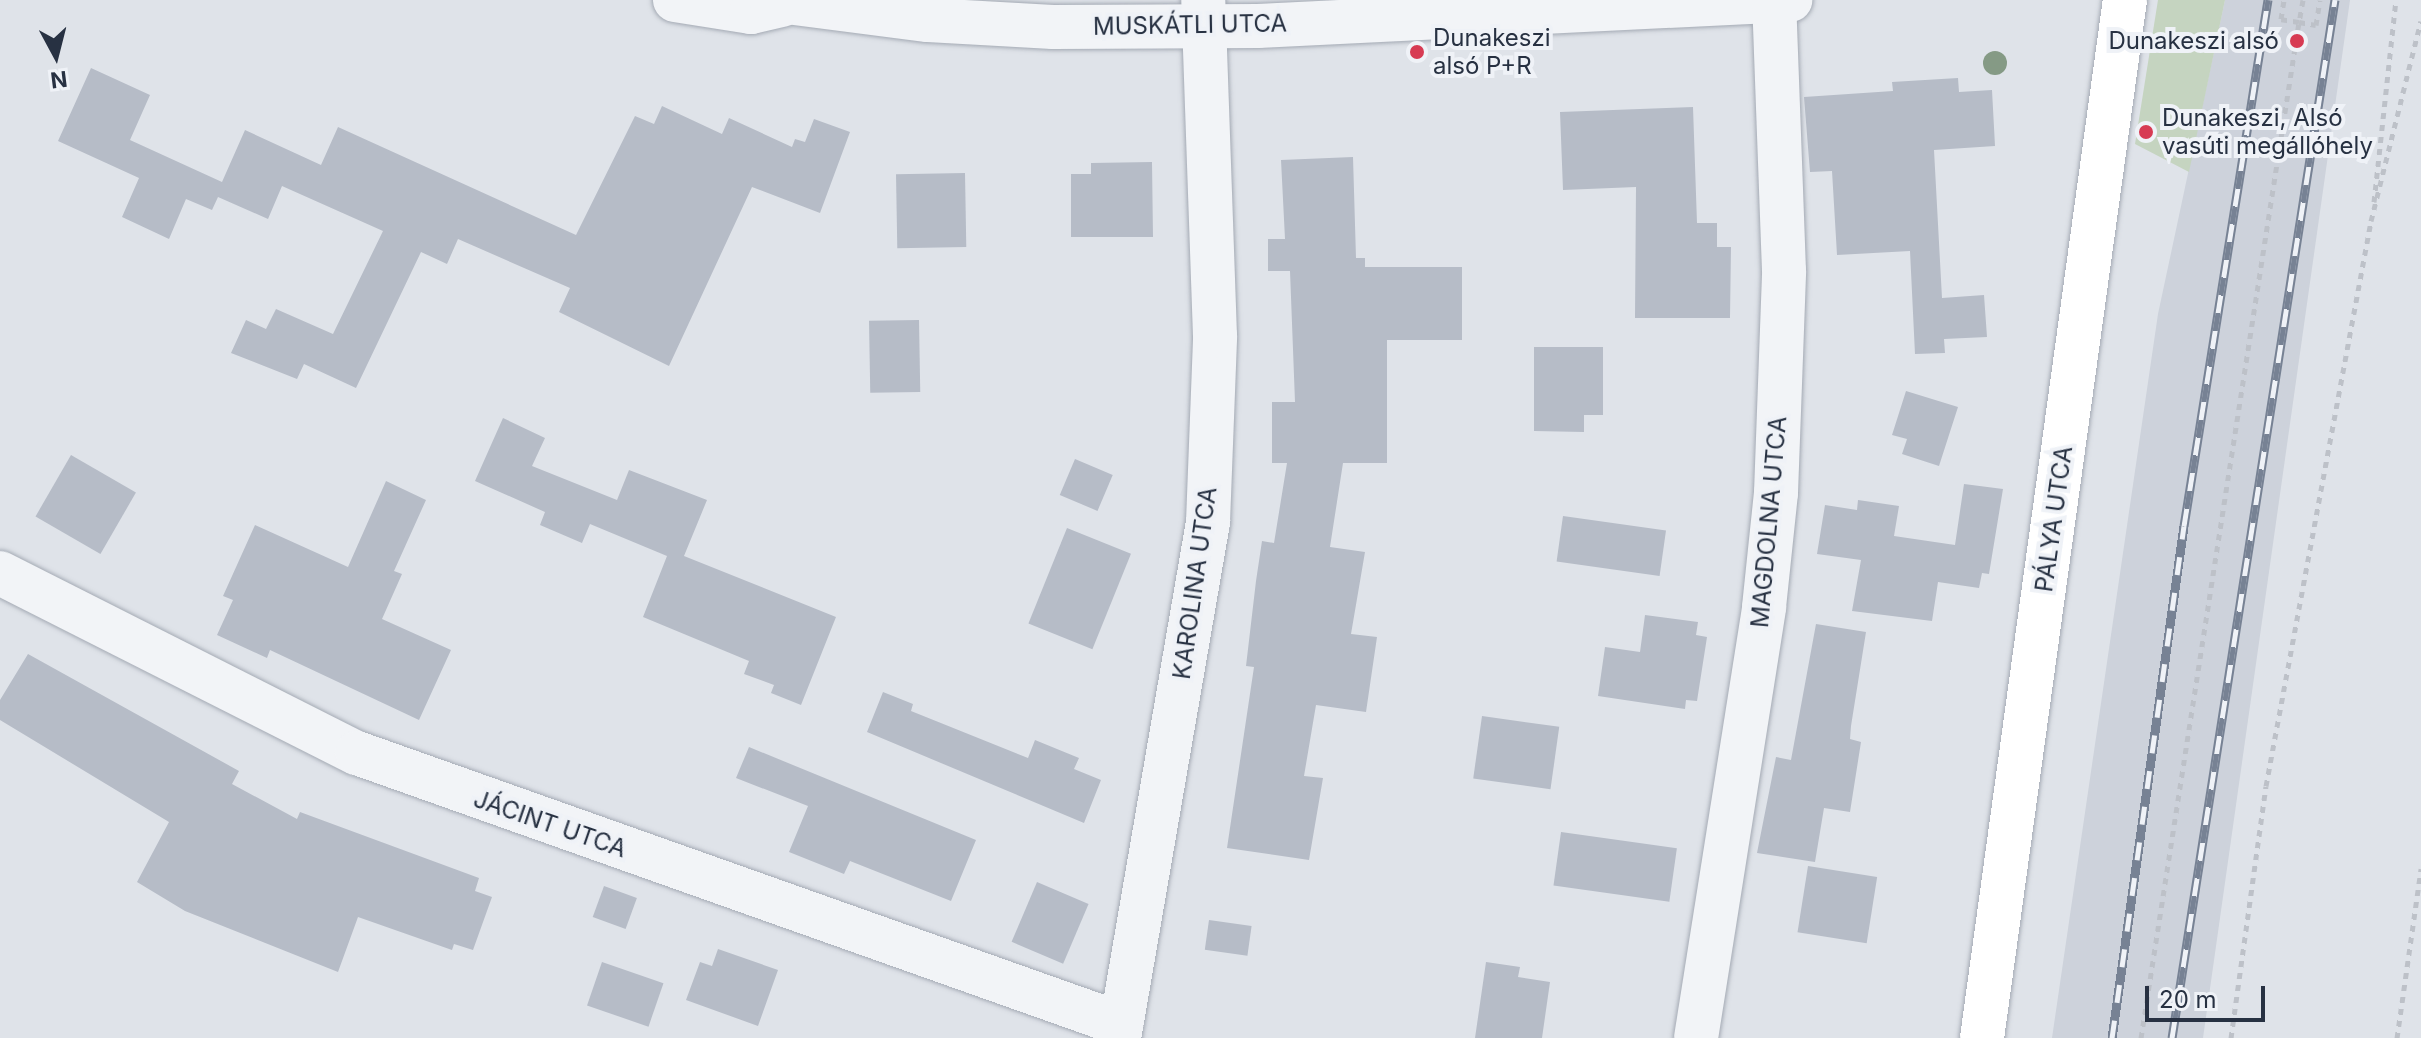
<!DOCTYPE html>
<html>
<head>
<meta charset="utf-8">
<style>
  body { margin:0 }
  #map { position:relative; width:2421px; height:1038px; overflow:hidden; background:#dfe3e9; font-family:Inter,sans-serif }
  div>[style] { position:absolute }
  .built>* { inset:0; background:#cdd2db }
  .green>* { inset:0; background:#c5d4c0 }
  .building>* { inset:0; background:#b6bcc7; transform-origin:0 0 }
  .path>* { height:5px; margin-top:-2.5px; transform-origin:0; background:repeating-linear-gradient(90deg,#bdc1c8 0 6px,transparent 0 12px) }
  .roads { filter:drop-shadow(0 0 2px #a4aab4) drop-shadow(0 0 2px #a4aab4) }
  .street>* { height:44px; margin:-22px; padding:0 22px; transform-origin:22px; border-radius:22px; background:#f2f4f7 }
  .secondary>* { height:44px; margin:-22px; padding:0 22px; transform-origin:22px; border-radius:22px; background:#fff }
  .rail>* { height:9px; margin-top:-4.5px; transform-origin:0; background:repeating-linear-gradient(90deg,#eff2f7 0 18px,#778294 0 36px); box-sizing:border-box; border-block:2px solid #778294 }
  .trees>* { width:24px; height:24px; margin:-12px; border-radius:50%; background:#859a85 }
  .dots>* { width:22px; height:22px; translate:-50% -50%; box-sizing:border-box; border:4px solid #eff2f7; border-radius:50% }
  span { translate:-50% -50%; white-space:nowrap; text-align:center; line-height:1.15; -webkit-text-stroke:8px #eff2f7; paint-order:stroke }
  .street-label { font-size:24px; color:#273142 }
  .poi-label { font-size:24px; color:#273142 }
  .left { translate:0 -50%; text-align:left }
  .right { translate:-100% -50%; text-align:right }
  .north { position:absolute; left:16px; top:16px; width:80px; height:80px; -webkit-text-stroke:6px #eff2f7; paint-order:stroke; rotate:173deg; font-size:22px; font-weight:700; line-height:32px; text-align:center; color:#273142 }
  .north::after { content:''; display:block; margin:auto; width:28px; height:36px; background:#273142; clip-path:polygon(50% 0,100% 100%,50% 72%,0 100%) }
  .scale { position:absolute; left:2145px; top:986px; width:120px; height:36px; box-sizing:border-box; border:4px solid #273142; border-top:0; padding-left:10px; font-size:24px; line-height:28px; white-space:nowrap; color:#273142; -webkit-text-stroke:6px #eff2f7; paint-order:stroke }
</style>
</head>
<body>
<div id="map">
  <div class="built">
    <div style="clip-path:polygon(2225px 0,2350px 0,2203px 1038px,2052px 1038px,2158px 314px)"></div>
  </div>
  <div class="green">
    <div style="clip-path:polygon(2158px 0,2225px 0,2189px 172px,2135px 144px)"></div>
  </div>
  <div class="building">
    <div style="clip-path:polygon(91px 68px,150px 95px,130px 140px,222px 182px,245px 130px,321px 165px,338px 127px,576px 235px,635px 116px,654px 124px,662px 106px,722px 134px,729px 118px,792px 147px,795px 139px,805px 142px,814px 119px,850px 132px,820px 213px,752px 187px,669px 366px,559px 312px,570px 288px,458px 239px,447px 264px,421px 252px,356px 388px,304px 364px,297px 379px,231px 353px,246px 320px,266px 329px,276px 309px,333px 334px,383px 231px,282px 186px,268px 219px,218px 197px,212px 210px,186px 199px,169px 239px,122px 217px,139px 178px,58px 141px)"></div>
    <div style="clip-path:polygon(1958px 78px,1959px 92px,1992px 90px,1995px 146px,1934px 150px,1942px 298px,1984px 295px,1987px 337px,1944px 339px,1945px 353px,1915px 354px,1910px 251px,1837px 255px,1832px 171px,1810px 172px,1804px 97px,1893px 91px,1892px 82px)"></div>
    <div style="clip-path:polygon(1693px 107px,1697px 223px,1717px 223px,1717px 247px,1731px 247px,1730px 318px,1635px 318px,1636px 187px,1563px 190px,1560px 112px)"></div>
    <div style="clip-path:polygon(1353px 157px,1356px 258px,1365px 258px,1365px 267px,1462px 267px,1462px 340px,1387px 340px,1387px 463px,1343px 463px,1330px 547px,1365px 552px,1351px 634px,1377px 637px,1366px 712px,1316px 705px,1304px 776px,1323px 778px,1309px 860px,1227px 848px,1254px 667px,1246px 666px,1256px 581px,1262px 541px,1274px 543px,1287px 463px,1272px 463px,1272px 402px,1295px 402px,1290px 271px,1268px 271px,1268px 239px,1285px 239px,1281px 160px)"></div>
    <div style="clip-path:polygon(1152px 162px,1153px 237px,1071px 237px,1071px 174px,1091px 174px,1091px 163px)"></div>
    <div style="left:965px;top:173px;width:74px;height:69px;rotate:89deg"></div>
    <div style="left:919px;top:320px;width:72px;height:50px;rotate:89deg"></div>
    <div style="clip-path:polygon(1534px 347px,1603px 347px,1603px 415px,1584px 415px,1584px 432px,1534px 431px)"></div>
    <div style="clip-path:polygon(1906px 391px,1958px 407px,1939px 466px,1902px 454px,1907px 439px,1892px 435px)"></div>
    <div style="clip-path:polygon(503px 418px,545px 438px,532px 466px,617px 500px,629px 470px,707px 500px,684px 556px,836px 617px,801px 705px,771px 693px,774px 685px,744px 674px,749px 661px,643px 617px,667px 556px,590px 524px,582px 543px,540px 525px,545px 512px,475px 481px)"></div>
    <div style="left:71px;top:455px;width:75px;height:71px;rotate:30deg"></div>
    <div style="left:1075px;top:459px;width:41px;height:39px;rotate:23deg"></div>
    <div style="clip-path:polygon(386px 481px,426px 500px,394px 571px,402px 574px,382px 619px,451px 650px,419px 720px,270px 650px,267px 658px,217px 635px,233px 600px,223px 596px,255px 525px,348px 567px)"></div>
    <div style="clip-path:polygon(1964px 484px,2003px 489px,1989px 574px,1982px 573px,1979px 588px,1938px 582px,1932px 621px,1852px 611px,1861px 560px,1817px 554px,1825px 505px,1857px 510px,1858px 500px,1899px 506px,1894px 536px,1955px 545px)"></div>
    <div style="left:1563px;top:516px;width:104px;height:46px;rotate:8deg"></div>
    <div style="left:1067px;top:528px;width:69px;height:103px;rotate:22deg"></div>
    <div style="clip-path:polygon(1645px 615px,1698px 622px,1696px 635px,1707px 637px,1697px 701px,1686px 700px,1685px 709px,1598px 696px,1605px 647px,1640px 652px)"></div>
    <div style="clip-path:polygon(1816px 624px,1866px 632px,1851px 726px,1850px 739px,1861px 742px,1850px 812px,1824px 808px,1815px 862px,1757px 853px,1776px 757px,1791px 760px)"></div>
    <div style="clip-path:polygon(28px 654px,239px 771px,232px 784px,297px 819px,300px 812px,479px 878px,475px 891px,492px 897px,473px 950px,454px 944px,452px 950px,358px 917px,338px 972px,185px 911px,137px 882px,169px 822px,0 720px,0 700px)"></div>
    <div style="clip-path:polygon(883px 692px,913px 704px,911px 711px,1028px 758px,1035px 740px,1079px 758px,1074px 769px,1101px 780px,1084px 823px,867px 732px)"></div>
    <div style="left:1482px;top:716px;width:78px;height:63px;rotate:8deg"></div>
    <div style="clip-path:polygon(749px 747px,976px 840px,951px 901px,850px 861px,844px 874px,789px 852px,808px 806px,736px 778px)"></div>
    <div style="left:1561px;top:832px;width:117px;height:54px;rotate:8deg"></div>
    <div style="left:1808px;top:866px;width:70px;height:67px;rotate:9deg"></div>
    <div style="left:1037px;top:882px;width:56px;height:65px;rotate:23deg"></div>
    <div style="left:604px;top:886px;width:35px;height:33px;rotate:20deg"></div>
    <div style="left:1209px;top:920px;width:43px;height:30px;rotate:8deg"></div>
    <div style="clip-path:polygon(718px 949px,778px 970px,758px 1026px,686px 1000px,700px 962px,712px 966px)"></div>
    <div style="left:602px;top:962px;width:65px;height:46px;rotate:19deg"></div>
    <div style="clip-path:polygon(1486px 962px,1520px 967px,1518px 977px,1550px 982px,1542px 1038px,1475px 1038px)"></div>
  </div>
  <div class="path">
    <div style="left:2303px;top:0;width:22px;rotate:100deg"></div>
    <div style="left:2299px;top:22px;width:17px;rotate:10deg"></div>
    <div style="left:2316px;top:25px;width:25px;rotate:-81deg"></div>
    <div style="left:2374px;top:202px;width:203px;rotate:-83.8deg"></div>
    <div style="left:2141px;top:1038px;width:1028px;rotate:-81.16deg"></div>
    <div style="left:2299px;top:22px;width:18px;rotate:-171deg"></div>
    <div style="left:2281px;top:19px;width:19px;rotate:-81deg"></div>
    <div style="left:2231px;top:1038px;width:254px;rotate:-82.1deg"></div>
    <div style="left:2266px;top:786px;width:575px;rotate:-79.47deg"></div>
    <div style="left:2371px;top:221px;width:206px;rotate:-76deg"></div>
    <div style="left:2397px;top:1038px;width:171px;rotate:-81.9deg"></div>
  </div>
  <div class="roads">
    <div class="street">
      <div style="left:675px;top:0;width:77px;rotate:9deg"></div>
      <div style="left:751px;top:12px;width:32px;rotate:-13deg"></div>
      <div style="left:771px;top:0;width:158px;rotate:7.3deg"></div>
      <div style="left:928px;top:20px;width:125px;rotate:3.2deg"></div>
      <div style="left:1053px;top:27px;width:205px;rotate:-0.3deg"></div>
      <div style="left:1258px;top:26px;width:533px;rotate:-2.8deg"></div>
      <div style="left:0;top:573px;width:400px;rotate:26.8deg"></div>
      <div style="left:357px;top:753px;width:811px;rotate:19.53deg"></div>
      <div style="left:1119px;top:1038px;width:524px;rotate:-80.21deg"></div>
      <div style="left:1208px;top:522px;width:186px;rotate:-87.8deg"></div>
      <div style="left:1215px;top:336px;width:336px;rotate:-92deg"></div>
      <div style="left:1696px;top:1038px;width:436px;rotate:-81deg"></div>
      <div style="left:1764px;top:607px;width:115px;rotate:-84deg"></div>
      <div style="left:1776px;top:493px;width:222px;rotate:-87.9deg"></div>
      <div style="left:1784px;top:271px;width:271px;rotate:-92.1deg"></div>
    </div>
    <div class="secondary">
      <div style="left:1982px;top:1038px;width:1048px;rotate:-82.16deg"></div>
    </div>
  </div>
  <div class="rail">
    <div style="left:2112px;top:1038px;width:517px;rotate:-82deg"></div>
    <div style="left:2184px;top:526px;width:533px;rotate:-80.93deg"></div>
    <div style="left:2172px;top:1038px;width:1051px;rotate:-81.08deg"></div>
  </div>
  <div class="trees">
    <div style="left:1995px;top:63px"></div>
  </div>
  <div class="dots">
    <div style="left:2297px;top:41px;background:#d73b53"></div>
    <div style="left:1417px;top:52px;background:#d73b53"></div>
    <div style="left:2146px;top:132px;background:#d73b53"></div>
  </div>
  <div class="street-label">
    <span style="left:1190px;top:25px;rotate:-1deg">MUSKÁTLI UTCA</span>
    <span style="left:2054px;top:519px;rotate:-82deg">PÁLYA UTCA</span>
    <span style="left:1769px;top:522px;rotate:-85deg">MAGDOLNA UTCA</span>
    <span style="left:1195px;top:583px;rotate:-82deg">KAROLINA UTCA</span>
    <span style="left:550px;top:824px;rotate:19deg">JÁCINT UTCA</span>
  </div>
  <div class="poi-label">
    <span class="left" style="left:1433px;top:52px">Dunakeszi<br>alsó P+R</span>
    <span class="right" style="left:2279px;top:41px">Dunakeszi alsó</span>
    <span class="left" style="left:2162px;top:132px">Dunakeszi, Alsó<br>vasúti megállóhely</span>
  </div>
  <div class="north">N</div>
  <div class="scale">20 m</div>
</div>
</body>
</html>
